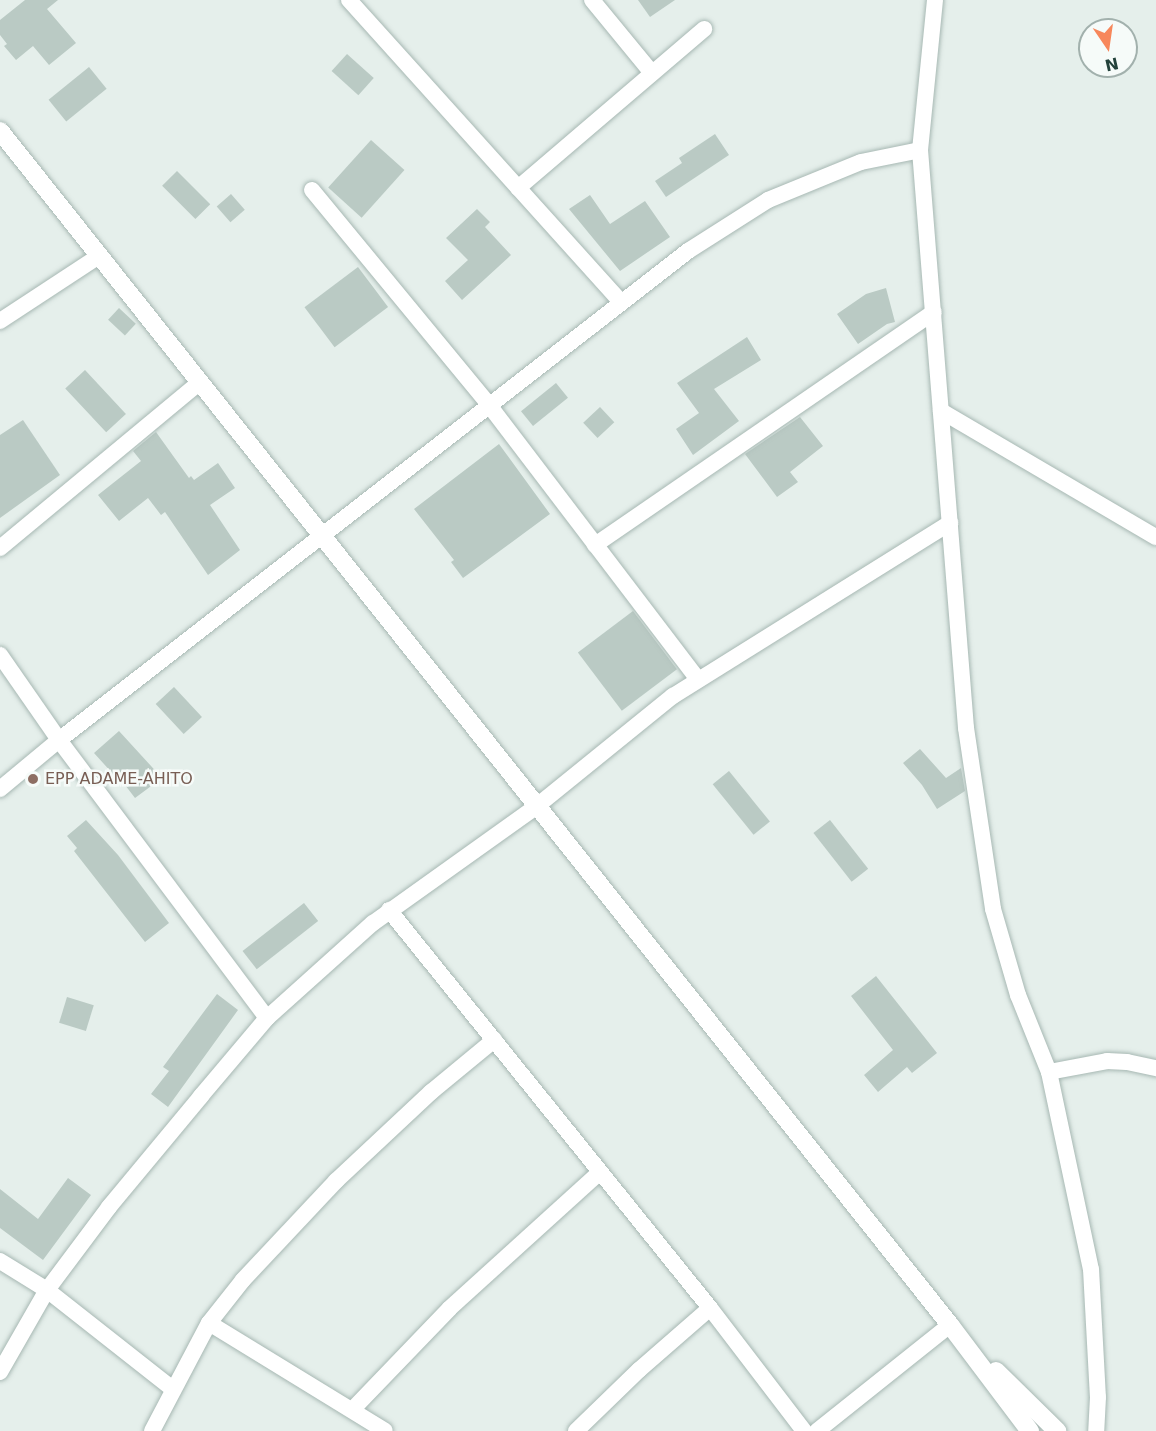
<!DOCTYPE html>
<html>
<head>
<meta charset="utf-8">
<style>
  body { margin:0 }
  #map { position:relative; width:1156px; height:1431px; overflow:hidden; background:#e5efeb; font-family:"DejaVu Sans",sans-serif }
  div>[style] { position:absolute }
  .building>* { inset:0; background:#bacac4; transform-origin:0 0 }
  .roads { filter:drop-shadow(0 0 2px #a7b8b3) drop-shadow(0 0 2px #a7b8b3) }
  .street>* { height:16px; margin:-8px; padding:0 8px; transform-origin:8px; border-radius:8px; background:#fff }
  .secondary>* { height:18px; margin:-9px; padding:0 9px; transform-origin:9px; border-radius:9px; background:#fff }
  .dots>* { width:16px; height:16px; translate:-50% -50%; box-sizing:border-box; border:3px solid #f6fbf9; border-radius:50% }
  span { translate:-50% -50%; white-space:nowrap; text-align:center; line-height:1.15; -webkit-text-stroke:5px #f6fbf9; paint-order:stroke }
  .education-label { font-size:16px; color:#785e54 }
  .left { translate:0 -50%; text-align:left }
  .north { position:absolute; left:1078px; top:18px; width:60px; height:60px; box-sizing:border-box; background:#f6fbf9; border:2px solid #a2b1ad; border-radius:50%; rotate:167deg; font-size:16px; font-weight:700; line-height:24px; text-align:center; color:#23423b }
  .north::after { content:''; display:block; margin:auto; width:21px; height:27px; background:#f7875b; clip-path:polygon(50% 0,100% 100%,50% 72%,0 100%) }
</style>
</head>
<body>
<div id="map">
  <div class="building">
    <div style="clip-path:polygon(25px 0,58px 0,47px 9px,76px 43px,49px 65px,33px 46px,16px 60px,4px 46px,7px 44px,0 35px,0 20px)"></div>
    <div style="clip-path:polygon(638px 0,675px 0,650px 17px)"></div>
    <div style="left:347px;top:54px;width:36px;height:23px;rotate:42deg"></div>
    <div style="left:89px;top:67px;width:28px;height:52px;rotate:51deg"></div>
    <div style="clip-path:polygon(715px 134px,729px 155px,666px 197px,655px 181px,682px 163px,679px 158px)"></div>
    <div style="left:371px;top:140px;width:45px;height:64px;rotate:42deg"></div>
    <div style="left:177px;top:171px;width:47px;height:21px;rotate:45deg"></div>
    <div style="left:231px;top:194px;width:21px;height:19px;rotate:49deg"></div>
    <div style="clip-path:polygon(590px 195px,610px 224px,645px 201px,670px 237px,620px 271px,569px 209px)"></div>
    <div style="clip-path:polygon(477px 209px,490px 222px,485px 227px,511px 255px,462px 300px,445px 281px,468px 260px,446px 238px)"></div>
    <div style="left:358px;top:267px;width:50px;height:67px;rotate:53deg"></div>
    <div style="clip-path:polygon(886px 288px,895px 322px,887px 324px,858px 344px,837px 314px,866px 294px)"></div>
    <div style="left:119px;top:308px;width:23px;height:16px;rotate:43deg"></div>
    <div style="clip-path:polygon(747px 337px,761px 360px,714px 389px,739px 421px,693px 455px,676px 429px,699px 413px,677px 383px)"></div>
    <div style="left:85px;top:370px;width:60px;height:27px;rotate:47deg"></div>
    <div style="left:556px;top:383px;width:19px;height:45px;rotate:51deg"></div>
    <div style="left:600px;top:407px;width:21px;height:23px;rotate:47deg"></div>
    <div style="clip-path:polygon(800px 417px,823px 446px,790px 472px,798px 482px,777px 497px,745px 454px)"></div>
    <div style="clip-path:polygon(23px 420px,60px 475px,0 518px,0 435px)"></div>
    <div style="clip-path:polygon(156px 432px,189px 478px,191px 476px,194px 480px,218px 463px,235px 488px,210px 505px,240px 550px,208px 575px,165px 512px,161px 515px,148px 498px,119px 521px,98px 495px,141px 461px,133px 451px)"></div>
    <div style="clip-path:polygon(499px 444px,550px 514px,463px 578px,451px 562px,454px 560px,414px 509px)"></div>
    <div style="left:633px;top:611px;width:73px;height:69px;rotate:53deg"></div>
    <div style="left:174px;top:687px;width:41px;height:25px;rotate:47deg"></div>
    <div style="clip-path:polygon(119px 731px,162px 778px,135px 798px,115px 772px,113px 774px,94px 753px)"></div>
    <div style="clip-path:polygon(920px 749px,946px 778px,961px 768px,965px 791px,937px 809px,922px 785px,903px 763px)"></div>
    <div style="left:729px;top:771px;width:65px;height:21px;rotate:51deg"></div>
    <div style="clip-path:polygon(86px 820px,118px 855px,169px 923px,145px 942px,74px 851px,77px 848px,67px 836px)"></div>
    <div style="left:830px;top:820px;width:62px;height:21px;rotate:52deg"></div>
    <div style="left:304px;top:903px;width:23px;height:78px;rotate:52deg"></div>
    <div style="clip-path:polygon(876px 976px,937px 1053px,912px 1073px,907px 1067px,878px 1092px,864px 1075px,893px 1050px,851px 996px)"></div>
    <div style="clip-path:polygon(217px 994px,238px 1010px,168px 1107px,151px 1094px,169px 1071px,163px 1067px)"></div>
    <div style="left:67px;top:997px;width:28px;height:27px;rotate:17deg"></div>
    <div style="clip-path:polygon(68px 1178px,91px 1195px,43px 1260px,0 1228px,0 1189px,38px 1219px)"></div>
  </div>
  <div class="roads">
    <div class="street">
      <div style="left:349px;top:0;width:406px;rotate:48deg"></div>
      <div style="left:592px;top:0;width:94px;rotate:50.6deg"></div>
      <div style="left:935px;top:0;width:151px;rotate:95.7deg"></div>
      <div style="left:920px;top:150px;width:580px;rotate:85.45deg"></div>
      <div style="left:966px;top:728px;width:183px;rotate:81.5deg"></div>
      <div style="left:993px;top:909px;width:90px;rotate:73.8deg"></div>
      <div style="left:1018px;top:995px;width:83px;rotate:68.1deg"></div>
      <div style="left:1049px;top:1072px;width:201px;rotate:78deg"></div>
      <div style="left:1091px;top:1269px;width:128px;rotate:86.9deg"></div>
      <div style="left:1098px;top:1397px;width:34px;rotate:93deg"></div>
      <div style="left:518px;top:188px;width:245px;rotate:-40.5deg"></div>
      <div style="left:312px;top:190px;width:278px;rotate:50.5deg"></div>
      <div style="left:489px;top:405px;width:345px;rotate:52.7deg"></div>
      <div style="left:0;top:321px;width:118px;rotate:-33.3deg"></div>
      <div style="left:941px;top:411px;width:249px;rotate:30.4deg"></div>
      <div style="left:595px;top:545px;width:411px;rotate:-34.5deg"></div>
      <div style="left:0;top:548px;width:260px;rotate:-39.7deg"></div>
      <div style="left:0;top:655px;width:103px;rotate:55.2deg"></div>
      <div style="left:59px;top:740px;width:347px;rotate:53.2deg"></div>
      <div style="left:0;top:789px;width:77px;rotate:-39.7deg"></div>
      <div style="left:59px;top:740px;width:797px;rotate:-37.86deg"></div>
      <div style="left:688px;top:251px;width:95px;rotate:-32.5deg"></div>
      <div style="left:768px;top:200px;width:100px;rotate:-22.2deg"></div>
      <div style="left:861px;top:162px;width:60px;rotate:-11.5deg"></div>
      <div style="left:389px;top:910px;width:511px;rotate:51.11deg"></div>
      <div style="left:710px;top:1308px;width:155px;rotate:52.6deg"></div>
      <div style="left:1049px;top:1072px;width:59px;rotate:-10.7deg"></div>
      <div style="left:1107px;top:1061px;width:20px;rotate:3deg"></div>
      <div style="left:1127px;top:1062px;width:30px;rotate:12deg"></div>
      <div style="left:0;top:1261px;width:55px;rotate:31.7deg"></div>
      <div style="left:47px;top:1290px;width:160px;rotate:38.2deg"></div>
      <div style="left:209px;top:1323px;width:206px;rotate:31.5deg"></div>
      <div style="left:0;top:1372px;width:95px;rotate:-60.2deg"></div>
      <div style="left:47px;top:1290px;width:104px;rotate:-53.2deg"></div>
      <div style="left:109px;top:1207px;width:144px;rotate:-50.3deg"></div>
      <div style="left:201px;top:1096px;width:102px;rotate:-49.8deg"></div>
      <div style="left:267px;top:1018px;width:142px;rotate:-41.9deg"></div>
      <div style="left:373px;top:923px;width:201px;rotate:-35.5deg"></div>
      <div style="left:537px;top:806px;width:175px;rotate:-39deg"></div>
      <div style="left:673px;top:696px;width:327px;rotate:-32deg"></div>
      <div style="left:352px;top:1410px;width:141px;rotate:-46.1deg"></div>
      <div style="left:450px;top:1308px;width:201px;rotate:-42.2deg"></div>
      <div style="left:152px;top:1431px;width:122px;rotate:-62.2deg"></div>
      <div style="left:209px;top:1323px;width:55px;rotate:-51.7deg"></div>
      <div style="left:243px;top:1280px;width:136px;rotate:-46.8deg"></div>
      <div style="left:336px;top:1181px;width:130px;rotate:-43.1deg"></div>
      <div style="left:431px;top:1092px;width:82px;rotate:-39.5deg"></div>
      <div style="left:576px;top:1431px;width:88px;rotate:-44.1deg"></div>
      <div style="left:639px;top:1370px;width:94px;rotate:-41.1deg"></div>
      <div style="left:817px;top:1431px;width:170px;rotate:-38.6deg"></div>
    </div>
    <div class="secondary">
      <div style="left:0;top:131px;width:1526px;rotate:51.49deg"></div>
      <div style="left:950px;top:1325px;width:133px;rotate:53deg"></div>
      <div style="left:996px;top:1371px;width:86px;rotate:44.5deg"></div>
    </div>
  </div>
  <div class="dots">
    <div style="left:33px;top:779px;background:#8d6e63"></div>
  </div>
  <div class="education-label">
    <span class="left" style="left:45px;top:779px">EPP ADAME-AHITO</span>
  </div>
  <div class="north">N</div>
</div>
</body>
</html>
